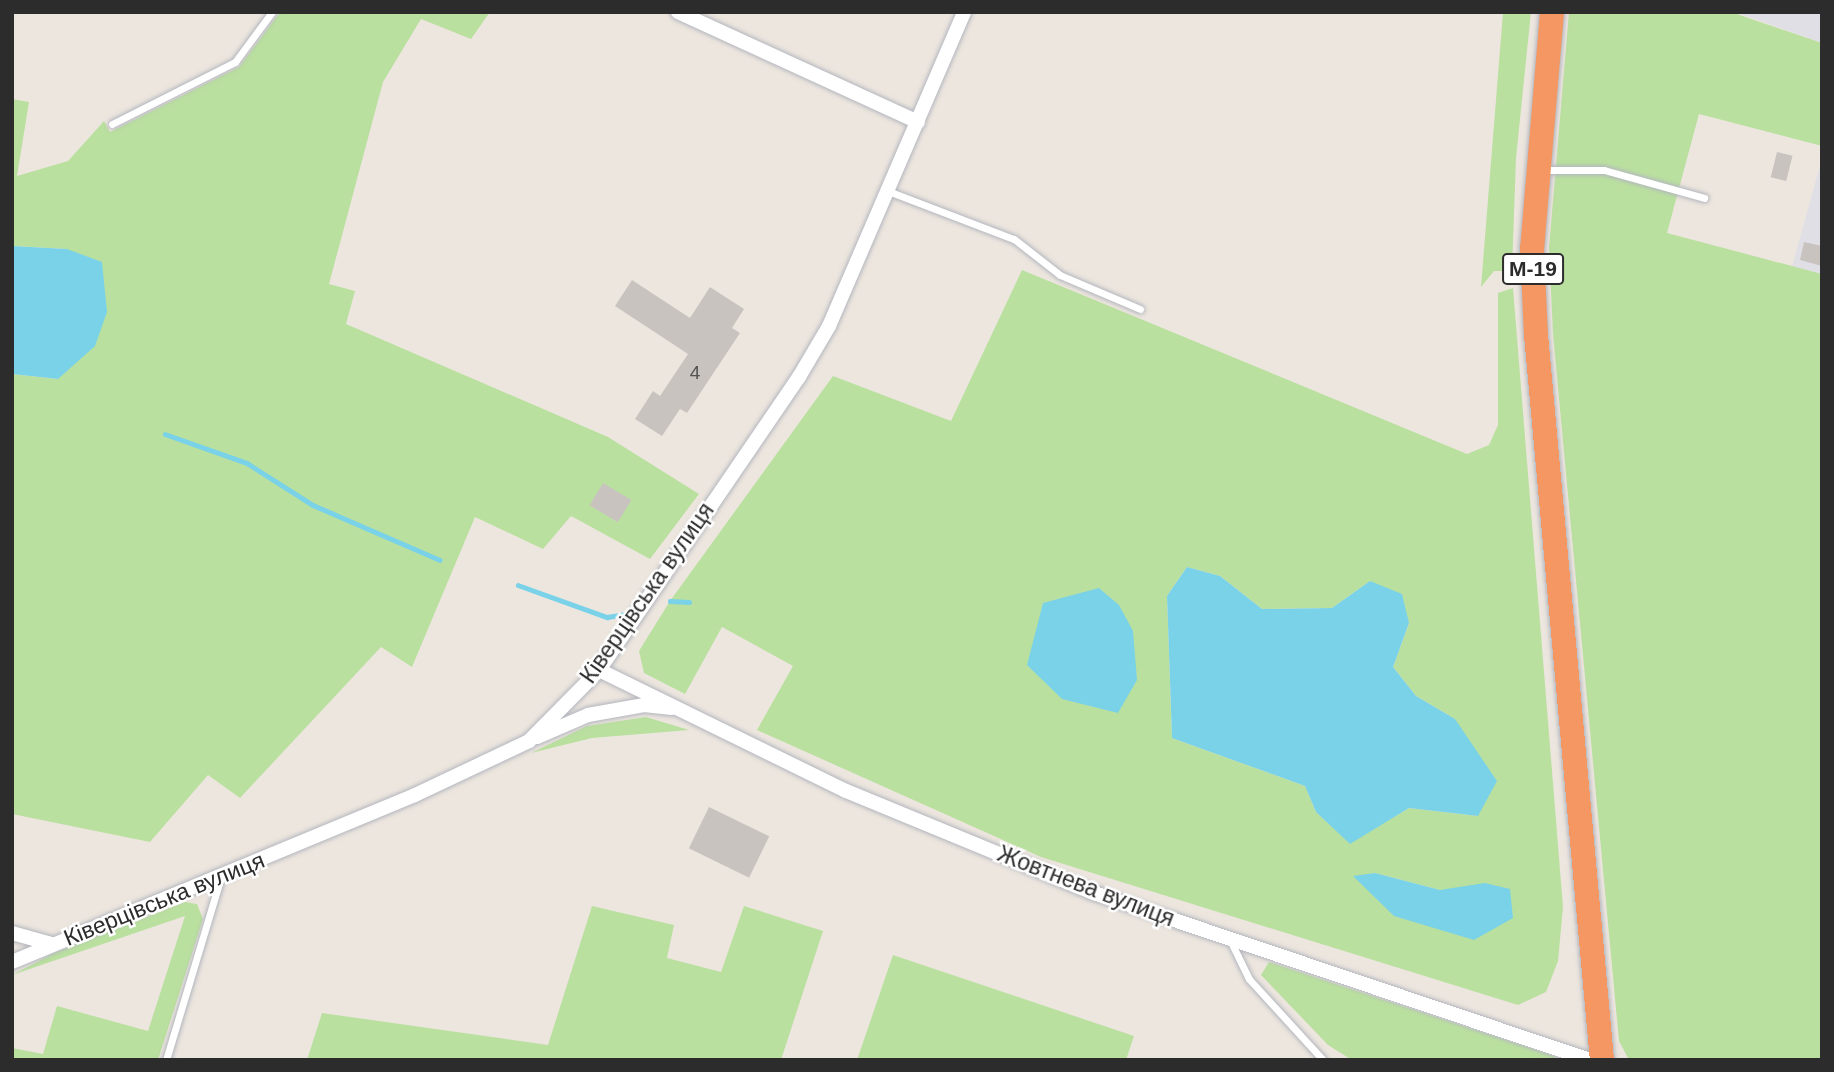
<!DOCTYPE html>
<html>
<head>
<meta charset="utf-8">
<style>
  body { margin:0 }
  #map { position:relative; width:1834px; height:1072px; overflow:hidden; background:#ede6df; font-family:Helvetica,sans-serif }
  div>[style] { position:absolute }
  .industrial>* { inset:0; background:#e1dfe6 }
  .green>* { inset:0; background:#bae09f }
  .water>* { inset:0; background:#79d2e8 }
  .stream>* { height:4.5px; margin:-2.25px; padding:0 2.25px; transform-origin:2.25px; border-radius:2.25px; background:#79d2e8 }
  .building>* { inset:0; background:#c8c3bf; transform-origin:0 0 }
  .roads { filter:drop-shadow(0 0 2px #b3b6be) drop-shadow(0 0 2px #b3b6be) }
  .lane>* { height:7px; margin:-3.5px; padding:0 3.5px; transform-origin:3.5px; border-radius:3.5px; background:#fff }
  .street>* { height:14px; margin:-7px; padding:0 7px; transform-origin:7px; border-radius:7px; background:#fff }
  .highway>* { height:24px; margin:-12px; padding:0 12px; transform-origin:12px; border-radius:12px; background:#f59762 }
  span { translate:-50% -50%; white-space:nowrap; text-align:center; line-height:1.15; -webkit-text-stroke:5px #fff; paint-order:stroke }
  .number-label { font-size:19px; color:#535251 }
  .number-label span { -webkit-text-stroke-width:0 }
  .shield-label span { padding:2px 5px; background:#fff; border:2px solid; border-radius:5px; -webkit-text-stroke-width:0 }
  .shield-label { font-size:21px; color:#2c2c2c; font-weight:700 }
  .street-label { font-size:23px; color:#2c2c2c }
  .frame { position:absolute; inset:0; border:14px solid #2c2c2c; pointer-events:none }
</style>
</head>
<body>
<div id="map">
  <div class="industrial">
    <div style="clip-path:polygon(1731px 12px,1822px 12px,1822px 43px,1741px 14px)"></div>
    <div style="clip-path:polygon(1822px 158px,1822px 274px,1792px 267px)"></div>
  </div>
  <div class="green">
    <div style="clip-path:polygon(280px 12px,490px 12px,471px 39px,421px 19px,383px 82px,329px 284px,355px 291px,346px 324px,608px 437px,699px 494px,650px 559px,571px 516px,543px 549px,475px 517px,412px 667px,381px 647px,240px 798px,208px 775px,150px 842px,12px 814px,12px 374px,58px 379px,67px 249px,12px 246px,12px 99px,29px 102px,17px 176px,68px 161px,104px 121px,110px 132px,239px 67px)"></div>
    <div style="clip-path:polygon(1503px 12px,1531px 12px,1516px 158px,1512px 271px,1494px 271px,1481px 287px)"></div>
    <div style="clip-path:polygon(1569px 12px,1731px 12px,1822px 43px,1822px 146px,1699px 114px,1667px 233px,1822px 274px,1822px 1060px,1629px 1060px,1619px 1041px,1553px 334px,1549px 248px)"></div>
    <div style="clip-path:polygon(evenodd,1022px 270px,1467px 454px,1489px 445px,1498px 425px,1498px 293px,1513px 288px,1563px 907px,1558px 961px,1546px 992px,1518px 1005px,1041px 857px,757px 730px,793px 666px,722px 627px,685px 694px,644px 673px,639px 651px,670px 601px,833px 376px,951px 421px,1022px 270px,1187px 567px,1220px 576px,1262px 609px,1332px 608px,1370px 581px,1409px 623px,1393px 667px,1416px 696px,1455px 719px,1478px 816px,1409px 808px,1350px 843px,1316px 812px,1305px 786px,1172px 738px,1167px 596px,1187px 567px,1022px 270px,1375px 873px,1440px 890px,1354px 877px,1375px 873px)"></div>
    <div style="clip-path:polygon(646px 717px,689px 730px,592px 738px,531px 753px,587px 726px)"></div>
    <div style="clip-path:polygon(185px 902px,197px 904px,203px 919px,158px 1060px,12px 1060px,12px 1048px,43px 1054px,57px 1006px,148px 1031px,185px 916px,12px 975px,54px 953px)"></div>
    <div style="clip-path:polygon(592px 906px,674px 925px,667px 958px,721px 972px,744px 906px,823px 931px,781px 1060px,307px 1060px,322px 1013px,548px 1045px)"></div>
    <div style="clip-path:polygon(893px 955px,1134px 1036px,1126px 1060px,857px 1060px)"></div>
    <div style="clip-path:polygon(1269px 962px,1554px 1056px,1558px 1060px,1352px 1060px,1328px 1045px,1261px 975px)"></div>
  </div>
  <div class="water">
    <div style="clip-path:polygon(12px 246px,67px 249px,102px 262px,107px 312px,95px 346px,58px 379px,12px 374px)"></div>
    <div style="clip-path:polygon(1187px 567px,1220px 576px,1262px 609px,1332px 608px,1370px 581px,1402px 594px,1409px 623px,1393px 667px,1416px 696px,1455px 719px,1497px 781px,1478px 816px,1409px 808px,1350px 844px,1316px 812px,1305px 786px,1172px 738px,1167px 596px)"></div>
    <div style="clip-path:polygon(1099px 588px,1119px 605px,1133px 631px,1137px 680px,1118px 713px,1062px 699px,1027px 665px,1043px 603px)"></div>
    <div style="clip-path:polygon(1375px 873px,1440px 890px,1485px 883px,1510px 889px,1513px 918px,1474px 940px,1394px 916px,1353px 876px)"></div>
  </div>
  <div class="stream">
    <div style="left:165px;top:434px;width:87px;rotate:19.5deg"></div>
    <div style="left:247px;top:463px;width:78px;rotate:32.5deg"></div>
    <div style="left:313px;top:505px;width:138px;rotate:23.4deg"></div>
    <div style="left:518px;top:585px;width:95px;rotate:19.8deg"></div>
    <div style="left:607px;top:617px;width:19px;rotate:-9deg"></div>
    <div style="left:670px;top:601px;width:19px;rotate:3deg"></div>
  </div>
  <div class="building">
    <div style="left:1777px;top:152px;width:16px;height:26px;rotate:14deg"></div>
    <div style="clip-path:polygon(1804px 242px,1822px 246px,1822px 266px,1800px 260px)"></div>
    <div style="clip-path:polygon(632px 280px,690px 318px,710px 287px,744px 309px,732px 328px,740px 333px,687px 413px,680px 409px,662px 436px,635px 419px,653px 391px,660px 396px,688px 354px,615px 306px)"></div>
    <div style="left:603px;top:483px;width:33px;height:26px;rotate:31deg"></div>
    <div style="left:709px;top:807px;width:67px;height:46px;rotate:26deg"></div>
  </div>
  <div class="roads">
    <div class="lane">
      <div style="left:112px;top:124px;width:138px;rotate:-26.8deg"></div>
      <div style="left:235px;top:62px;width:62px;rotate:-53.5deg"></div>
      <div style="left:1544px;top:170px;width:60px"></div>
      <div style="left:1604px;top:170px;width:104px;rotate:15.6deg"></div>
      <div style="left:888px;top:191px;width:135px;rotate:20.9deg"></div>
      <div style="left:1014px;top:239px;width:58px;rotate:38deg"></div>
      <div style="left:1060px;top:275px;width:87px;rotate:23deg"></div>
      <div style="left:1230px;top:940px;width:43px;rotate:64deg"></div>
      <div style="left:1249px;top:979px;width:110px;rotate:47.6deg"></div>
      <div style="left:166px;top:1060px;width:191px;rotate:-73.3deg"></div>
    </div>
    <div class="street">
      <div style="left:678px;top:12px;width:264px;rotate:24.6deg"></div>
      <div style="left:599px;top:670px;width:275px;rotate:26.1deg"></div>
      <div style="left:846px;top:791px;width:268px;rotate:22.4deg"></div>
      <div style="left:1094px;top:893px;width:523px;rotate:18.61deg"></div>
      <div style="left:537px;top:737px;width:56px;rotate:-23.3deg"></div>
      <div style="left:588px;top:715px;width:57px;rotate:-10.1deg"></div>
      <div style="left:644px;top:705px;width:28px;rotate:6deg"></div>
      <div style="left:12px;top:933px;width:41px;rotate:15.4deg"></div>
      <div style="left:12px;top:962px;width:436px;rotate:-22.5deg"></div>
      <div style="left:415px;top:795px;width:126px;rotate:-25.3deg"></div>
      <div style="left:529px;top:741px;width:100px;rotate:-45.4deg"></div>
      <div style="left:599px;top:670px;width:355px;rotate:-55.7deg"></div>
      <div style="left:799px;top:377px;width:59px;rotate:-59.5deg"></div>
      <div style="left:829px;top:326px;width:342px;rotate:-66.7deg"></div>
    </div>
    <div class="highway">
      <div style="left:1552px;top:12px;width:237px;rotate:94.8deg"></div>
      <div style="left:1532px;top:248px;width:87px;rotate:87.4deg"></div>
      <div style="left:1536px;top:335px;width:728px;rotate:84.8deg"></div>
    </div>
  </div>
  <div class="number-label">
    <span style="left:695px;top:373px">4</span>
  </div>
  <div class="shield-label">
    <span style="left:1533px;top:269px">М-19</span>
  </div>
  <div class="street-label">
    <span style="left:647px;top:593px;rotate:-55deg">Ківерцівська вулиця</span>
    <span style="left:1086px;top:886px;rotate:21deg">Жовтнева вулиця</span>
    <span style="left:164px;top:899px;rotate:-22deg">Ківерцівська вулиця</span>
  </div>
  <div class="frame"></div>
</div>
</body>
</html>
